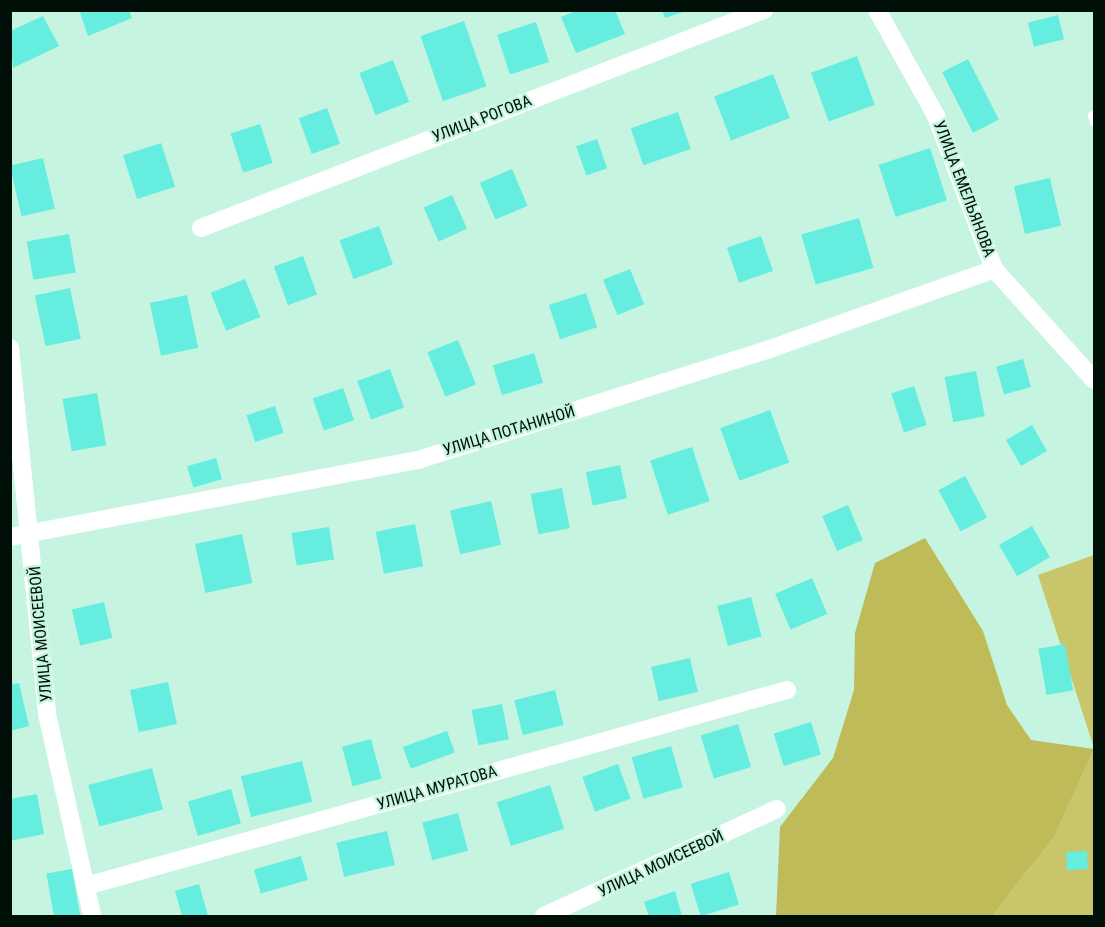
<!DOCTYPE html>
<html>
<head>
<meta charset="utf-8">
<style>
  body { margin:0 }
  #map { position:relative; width:1105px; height:927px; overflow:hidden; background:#c5f4e0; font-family:"Roboto Condensed",sans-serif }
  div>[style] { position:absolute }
  .green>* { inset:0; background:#c9c56a }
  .forest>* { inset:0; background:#bfbb59 }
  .building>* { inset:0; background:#65ede0; transform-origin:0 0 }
  .service>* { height:9px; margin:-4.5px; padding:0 4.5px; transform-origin:4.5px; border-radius:4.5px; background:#fff }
  .minor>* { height:18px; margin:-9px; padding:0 9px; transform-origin:9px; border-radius:9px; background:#fff }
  span { translate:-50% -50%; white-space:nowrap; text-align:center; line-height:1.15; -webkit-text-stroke:4.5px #c5f4e0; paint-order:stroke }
  .street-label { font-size:16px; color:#010f09 }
  .frame { position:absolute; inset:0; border:12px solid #010f09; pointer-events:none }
</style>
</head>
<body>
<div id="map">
  <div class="green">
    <div style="clip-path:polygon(1094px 555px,1094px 748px,1038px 575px)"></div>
    <div style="clip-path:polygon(1094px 749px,1094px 916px,992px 916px,1054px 837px)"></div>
  </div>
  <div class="forest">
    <div style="clip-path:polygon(925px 538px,983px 631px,1007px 705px,1031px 740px,1094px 749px,1054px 837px,992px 916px,776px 916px,780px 827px,833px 758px,854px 690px,855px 633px,875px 563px)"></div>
  </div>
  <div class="building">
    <div style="clip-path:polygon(79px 10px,129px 10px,132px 18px,88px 36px)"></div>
    <div style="clip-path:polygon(578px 10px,615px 10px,625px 34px,576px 53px,561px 17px)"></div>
    <div style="clip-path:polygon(662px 10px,686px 10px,686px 11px,665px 18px)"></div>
    <div style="left:1058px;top:15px;width:25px;height:31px;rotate:76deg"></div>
    <div style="clip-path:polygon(43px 16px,59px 46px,13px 68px,10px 31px)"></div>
    <div style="left:464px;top:21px;width:69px;height:46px;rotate:71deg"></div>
    <div style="left:536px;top:22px;width:42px;height:41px;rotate:72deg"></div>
    <div style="left:857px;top:56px;width:52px;height:49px;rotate:70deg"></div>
    <div style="left:968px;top:59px;width:68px;height:29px;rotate:63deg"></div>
    <div style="left:393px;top:60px;width:45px;height:36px;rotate:69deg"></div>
    <div style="left:773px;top:74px;width:47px;height:63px;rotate:69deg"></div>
    <div style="left:327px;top:108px;width:38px;height:30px;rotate:70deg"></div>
    <div style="left:678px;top:112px;width:39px;height:50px;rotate:71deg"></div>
    <div style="left:260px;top:124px;width:41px;height:31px;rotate:72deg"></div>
    <div style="left:597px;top:139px;width:31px;height:22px;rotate:71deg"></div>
    <div style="left:161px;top:143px;width:46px;height:40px;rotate:72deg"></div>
    <div style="left:930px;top:148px;width:55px;height:54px;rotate:72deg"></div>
    <div style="left:43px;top:158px;width:52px;height:34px;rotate:77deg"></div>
    <div style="left:512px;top:169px;width:40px;height:35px;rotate:67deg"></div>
    <div style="left:1050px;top:178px;width:49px;height:37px;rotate:77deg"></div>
    <div style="left:452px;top:195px;width:37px;height:31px;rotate:66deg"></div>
    <div style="left:859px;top:218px;width:52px;height:60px;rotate:74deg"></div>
    <div style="left:379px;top:226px;width:41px;height:42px;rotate:70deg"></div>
    <div style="left:69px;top:234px;width:39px;height:43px;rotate:80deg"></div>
    <div style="left:761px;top:236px;width:37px;height:36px;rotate:71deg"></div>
    <div style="left:303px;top:256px;width:41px;height:31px;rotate:70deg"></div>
    <div style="left:630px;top:269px;width:38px;height:29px;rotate:68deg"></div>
    <div style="left:245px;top:279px;width:41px;height:37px;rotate:68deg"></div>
    <div style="left:70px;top:288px;width:52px;height:36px;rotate:78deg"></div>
    <div style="left:586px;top:293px;width:36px;height:39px;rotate:72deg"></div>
    <div style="left:187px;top:295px;width:54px;height:38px;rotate:78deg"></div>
    <div style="left:458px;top:340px;width:48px;height:33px;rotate:68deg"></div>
    <div style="left:534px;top:353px;width:31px;height:43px;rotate:73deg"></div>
    <div style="left:1023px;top:359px;width:29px;height:28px;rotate:74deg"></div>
    <div style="left:390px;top:369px;width:41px;height:35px;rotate:70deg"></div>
    <div style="left:976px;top:371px;width:46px;height:32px;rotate:79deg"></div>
    <div style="left:914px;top:386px;width:41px;height:24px;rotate:72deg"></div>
    <div style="left:343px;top:388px;width:34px;height:32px;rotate:71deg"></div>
    <div style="left:97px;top:393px;width:53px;height:35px;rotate:80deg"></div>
    <div style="left:275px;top:406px;width:28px;height:30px;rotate:72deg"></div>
    <div style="left:770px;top:410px;width:56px;height:53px;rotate:70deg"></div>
    <div style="left:1032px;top:425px;width:30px;height:30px;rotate:60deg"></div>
    <div style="left:692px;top:447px;width:57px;height:44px;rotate:72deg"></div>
    <div style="left:216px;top:458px;width:22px;height:30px;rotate:74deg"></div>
    <div style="left:620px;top:465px;width:34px;height:35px;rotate:78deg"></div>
    <div style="left:965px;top:476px;width:47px;height:30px;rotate:62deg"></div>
    <div style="left:562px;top:488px;width:41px;height:32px;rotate:79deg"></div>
    <div style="left:491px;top:501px;width:45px;height:42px;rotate:77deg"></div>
    <div style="left:848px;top:505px;width:38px;height:28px;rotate:67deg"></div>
    <div style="left:415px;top:524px;width:43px;height:40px;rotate:79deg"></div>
    <div style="left:1032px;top:526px;width:36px;height:38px;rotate:60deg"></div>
    <div style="left:329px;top:527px;width:33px;height:38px;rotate:81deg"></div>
    <div style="left:242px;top:534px;width:50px;height:48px;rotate:78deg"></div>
    <div style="left:812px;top:578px;width:39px;height:40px;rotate:67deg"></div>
    <div style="left:751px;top:597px;width:41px;height:35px;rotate:75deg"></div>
    <div style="left:104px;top:602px;width:37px;height:33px;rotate:77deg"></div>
    <div style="left:1065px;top:644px;width:47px;height:27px;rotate:80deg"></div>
    <div style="left:690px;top:658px;width:35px;height:40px;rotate:77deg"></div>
    <div style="left:168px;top:682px;width:43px;height:39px;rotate:78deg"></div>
    <div style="clip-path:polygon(19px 683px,29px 726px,10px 731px,10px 685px)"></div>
    <div style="left:555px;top:690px;width:36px;height:42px;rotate:76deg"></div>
    <div style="left:502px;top:704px;width:36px;height:31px;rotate:79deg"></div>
    <div style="left:811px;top:722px;width:34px;height:39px;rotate:73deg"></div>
    <div style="left:738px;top:724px;width:45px;height:39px;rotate:73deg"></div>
    <div style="left:447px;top:731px;width:23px;height:47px;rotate:70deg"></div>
    <div style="left:371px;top:739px;width:41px;height:30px;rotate:75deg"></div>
    <div style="left:671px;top:746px;width:43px;height:41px;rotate:74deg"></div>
    <div style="left:302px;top:761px;width:42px;height:63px;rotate:76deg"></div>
    <div style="left:618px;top:764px;width:37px;height:38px;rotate:70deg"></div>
    <div style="left:152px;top:768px;width:43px;height:66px;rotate:75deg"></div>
    <div style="left:550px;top:785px;width:46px;height:56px;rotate:72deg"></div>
    <div style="left:231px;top:789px;width:36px;height:45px;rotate:74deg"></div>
    <div style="clip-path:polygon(37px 794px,44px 834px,10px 841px,10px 799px)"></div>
    <div style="left:458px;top:813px;width:39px;height:37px;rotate:75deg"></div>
    <div style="left:387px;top:831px;width:35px;height:52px;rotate:77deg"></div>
    <div style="left:1087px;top:851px;width:18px;height:21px;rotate:87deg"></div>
    <div style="left:301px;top:856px;width:25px;height:49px;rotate:74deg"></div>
    <div style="left:72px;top:869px;width:48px;height:26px;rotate:80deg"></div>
    <div style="left:729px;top:872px;width:34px;height:40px;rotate:73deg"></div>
    <div style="clip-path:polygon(199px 884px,208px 916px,182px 916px,175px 891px)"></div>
    <div style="clip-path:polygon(675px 891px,682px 916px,649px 916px,644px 902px)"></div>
  </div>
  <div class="service">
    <div style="left:1092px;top:115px;width:7px;rotate:74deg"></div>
  </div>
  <div class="minor">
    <div style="left:877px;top:10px;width:121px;rotate:60.9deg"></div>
    <div style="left:936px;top:116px;width:164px;rotate:69.2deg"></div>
    <div style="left:994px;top:269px;width:149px;rotate:48deg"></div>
    <div style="left:201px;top:228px;width:604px;rotate:-21.17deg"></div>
    <div style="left:10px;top:348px;width:368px;rotate:84.2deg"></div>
    <div style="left:47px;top:714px;width:207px;rotate:77.4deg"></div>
    <div style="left:10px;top:537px;width:418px;rotate:-10.7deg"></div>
    <div style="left:421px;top:459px;width:363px;rotate:-17.5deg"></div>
    <div style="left:767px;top:350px;width:241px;rotate:-19.6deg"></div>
    <div style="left:86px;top:886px;width:728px;rotate:-15.62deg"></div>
    <div style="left:544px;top:916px;width:256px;rotate:-24.7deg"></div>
  </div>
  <div class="street-label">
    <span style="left:482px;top:119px;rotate:-21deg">УЛИЦА РОГОВА</span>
    <span style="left:964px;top:189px;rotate:69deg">УЛИЦА ЕМЕЛЬЯНОВА</span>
    <span style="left:509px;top:431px;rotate:-17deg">УЛИЦА ПОТАНИНОЙ</span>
    <span style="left:41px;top:634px;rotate:-95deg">УЛИЦА МОИСЕЕВОЙ</span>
    <span style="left:437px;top:788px;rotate:-16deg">УЛИЦА МУРАТОВА</span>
    <span style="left:661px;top:864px;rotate:-25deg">УЛИЦА МОИСЕЕВОЙ</span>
  </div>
  <div class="frame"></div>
</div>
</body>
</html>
